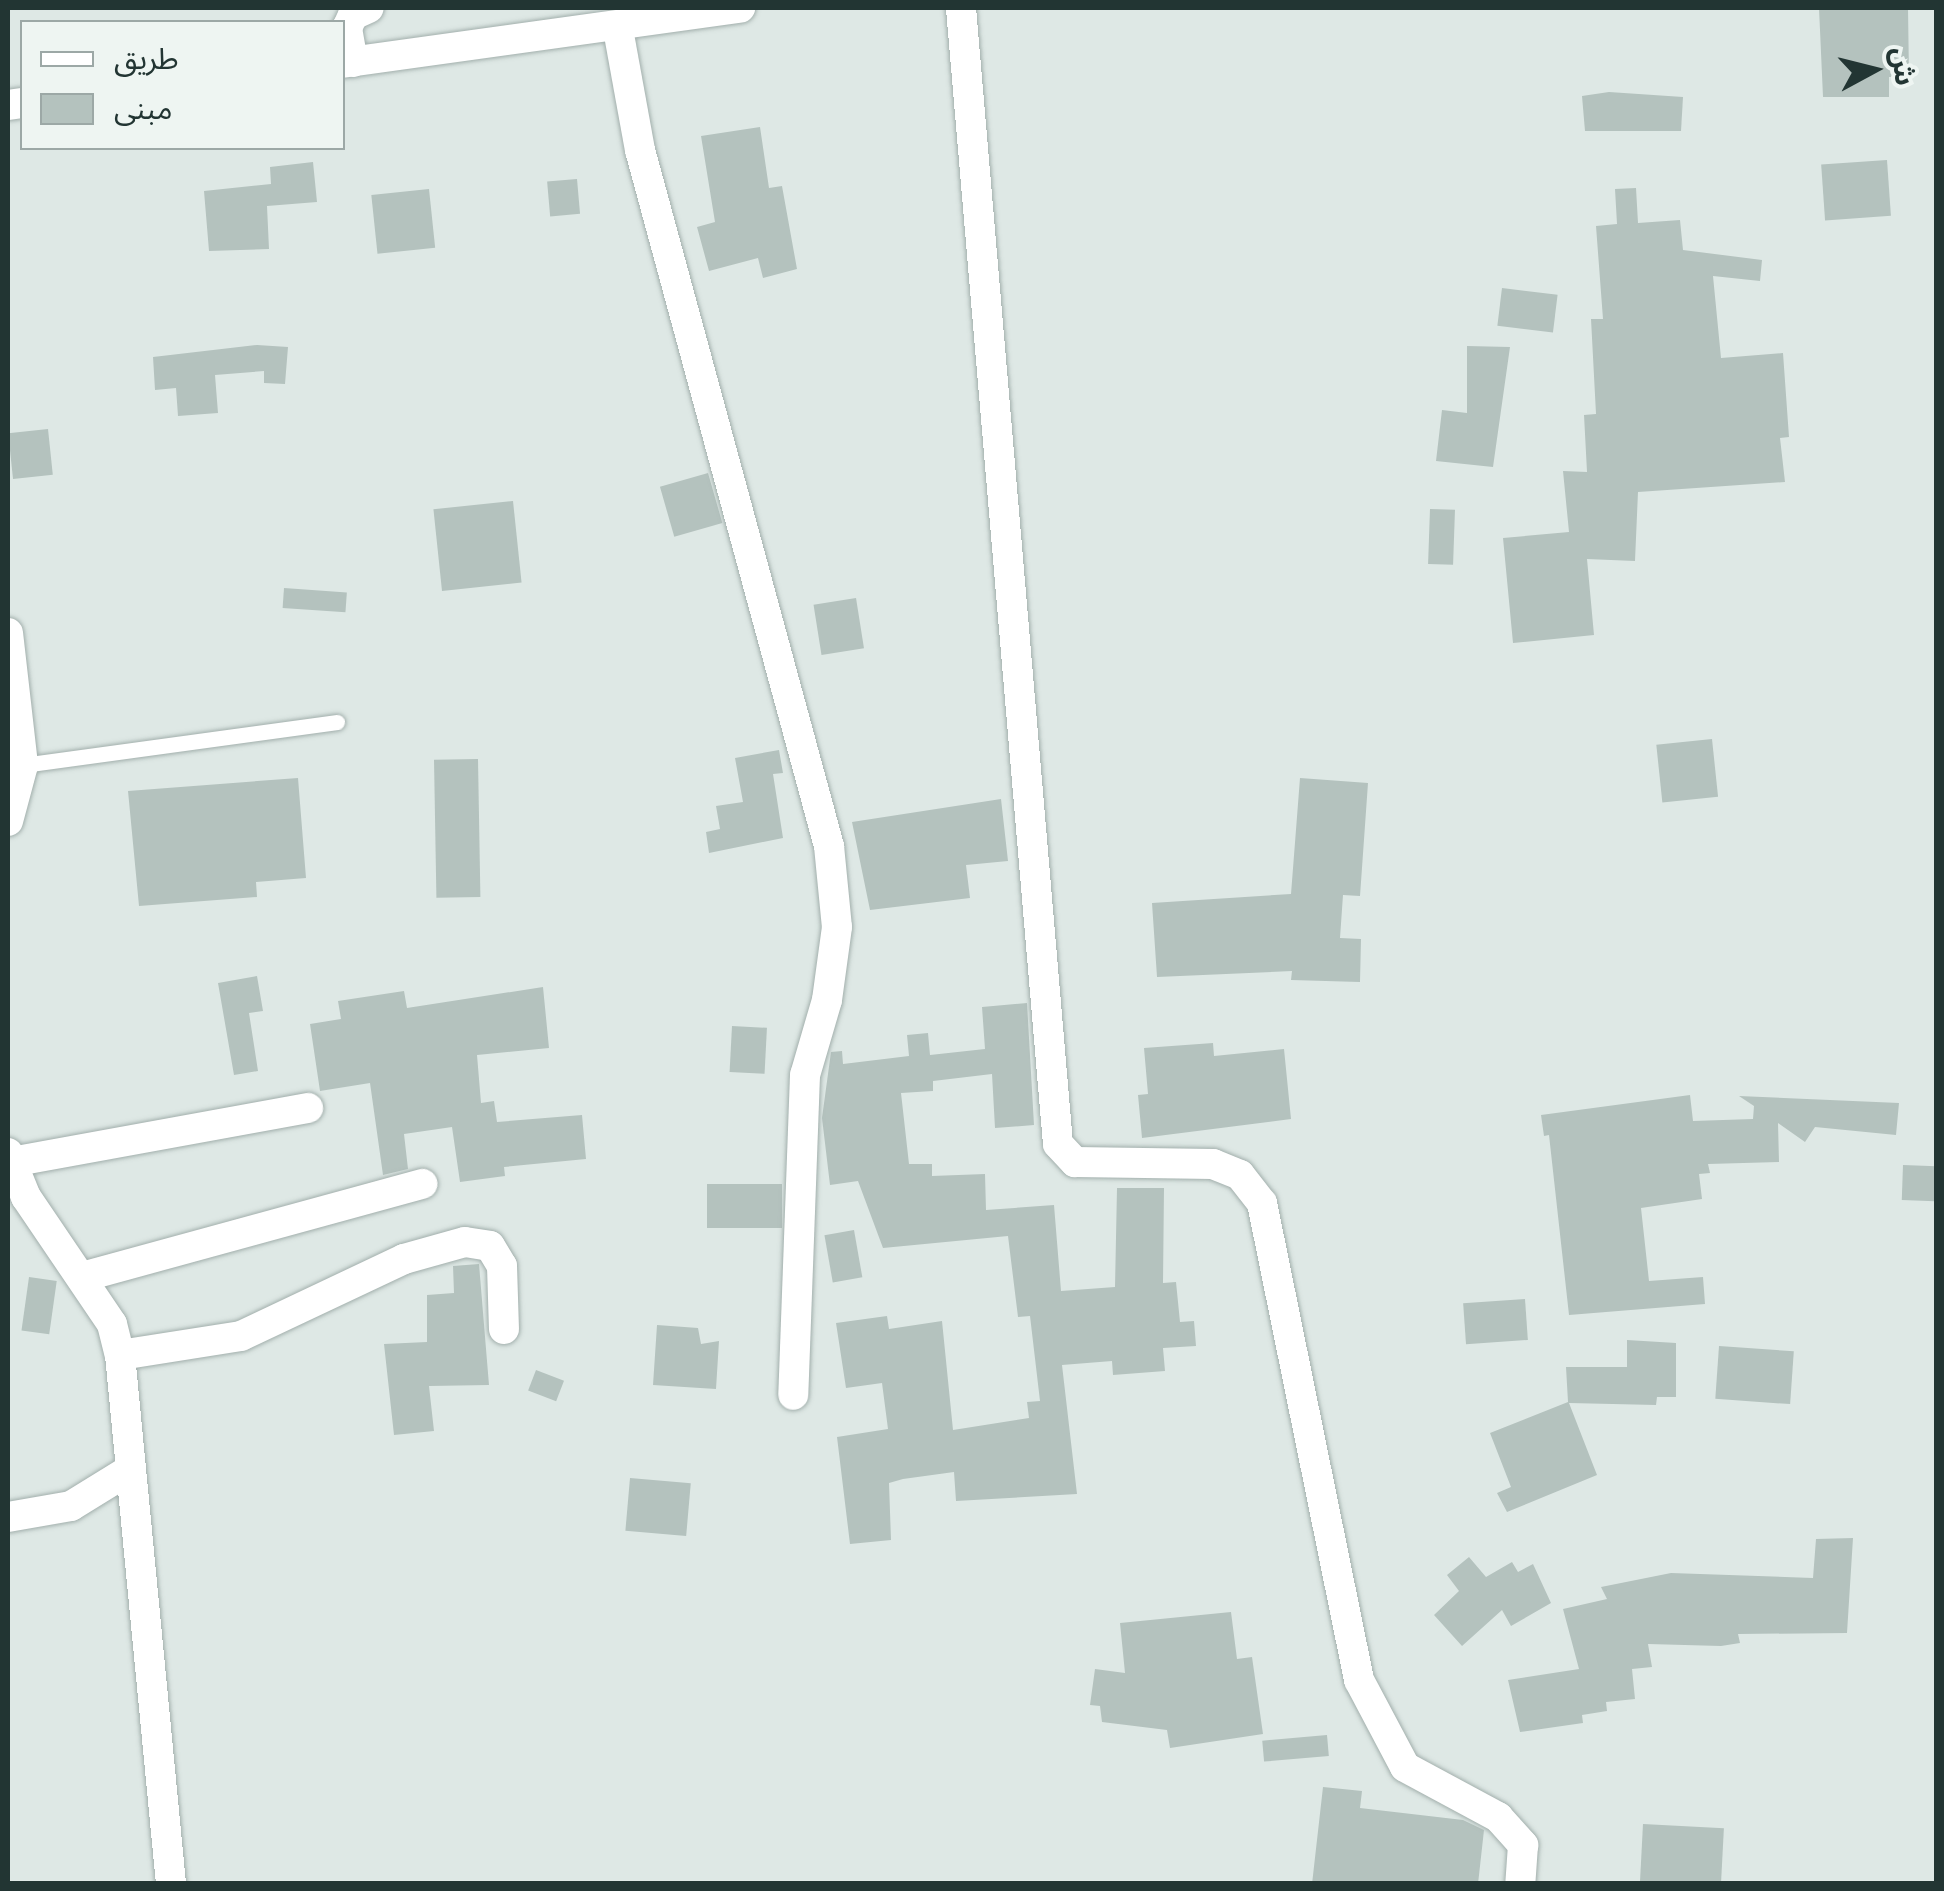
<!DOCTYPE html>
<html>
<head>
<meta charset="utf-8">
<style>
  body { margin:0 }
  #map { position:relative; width:1944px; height:1891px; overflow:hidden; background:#dee8e5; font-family:"Asap Condensed","Noto Sans Arabic",sans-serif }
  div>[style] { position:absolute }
  .building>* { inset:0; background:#b4c2be; transform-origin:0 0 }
  .roads { filter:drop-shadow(0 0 2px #a2afac) drop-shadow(0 0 2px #a2afac) }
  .lane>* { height:15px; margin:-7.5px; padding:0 7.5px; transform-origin:7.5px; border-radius:7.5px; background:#fff }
  .street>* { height:30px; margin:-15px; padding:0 15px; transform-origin:15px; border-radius:15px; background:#fff }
  .secondary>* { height:30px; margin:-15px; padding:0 15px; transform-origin:15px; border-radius:15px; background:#fff }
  span { translate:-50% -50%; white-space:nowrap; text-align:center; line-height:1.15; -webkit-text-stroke:8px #eef5f2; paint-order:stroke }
  .frame { position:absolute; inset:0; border:10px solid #223533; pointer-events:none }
  .legend { position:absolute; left:20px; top:20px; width:325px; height:130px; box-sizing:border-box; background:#eef5f2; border:2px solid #9ca8a6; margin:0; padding:12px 18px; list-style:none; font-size:30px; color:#223533 }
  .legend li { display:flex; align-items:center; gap:20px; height:50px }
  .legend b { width:50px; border:2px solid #9ca8a6 }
  .north { position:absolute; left:1824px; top:20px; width:100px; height:100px; -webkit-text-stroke:8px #eef5f2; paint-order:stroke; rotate:83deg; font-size:28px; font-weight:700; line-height:40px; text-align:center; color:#223533 }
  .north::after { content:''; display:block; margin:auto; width:35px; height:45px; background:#223533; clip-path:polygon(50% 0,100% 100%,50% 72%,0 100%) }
</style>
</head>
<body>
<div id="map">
  <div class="building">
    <div style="clip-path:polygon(1819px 8px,1908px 8px,1909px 77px,1889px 77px,1889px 97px,1823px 97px)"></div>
    <div style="clip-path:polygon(1609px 92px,1683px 97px,1681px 131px,1585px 131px,1582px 96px)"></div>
    <div style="clip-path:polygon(760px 127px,769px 188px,782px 186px,797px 269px,763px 278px,758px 258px,709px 271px,697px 227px,715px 222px,701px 136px)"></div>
    <div style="left:1887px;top:160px;width:56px;height:66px;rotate:86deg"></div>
    <div style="clip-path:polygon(313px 162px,317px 202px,267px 206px,269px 249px,209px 251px,204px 191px,271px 184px,270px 167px)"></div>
    <div style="left:577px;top:179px;width:35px;height:30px;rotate:85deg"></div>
    <div style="clip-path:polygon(1636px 188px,1638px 223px,1680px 220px,1683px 250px,1762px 260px,1760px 281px,1713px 276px,1721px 358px,1783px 353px,1789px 437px,1780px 438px,1785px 482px,1638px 492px,1635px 561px,1587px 559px,1594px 635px,1513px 643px,1503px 538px,1569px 532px,1563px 471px,1587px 472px,1584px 415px,1596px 414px,1591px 319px,1603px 319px,1596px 226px,1617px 224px,1615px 189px)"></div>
    <div style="left:429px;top:189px;width:59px;height:58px;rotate:84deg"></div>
    <div style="left:1502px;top:288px;width:56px;height:38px;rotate:7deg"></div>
    <div style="clip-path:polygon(257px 345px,288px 347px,285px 384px,264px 383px,264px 371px,215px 375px,218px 413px,178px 416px,176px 388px,155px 390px,153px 357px)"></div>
    <div style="clip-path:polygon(1467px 346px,1510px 347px,1493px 467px,1436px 461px,1442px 410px,1467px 413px)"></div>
    <div style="left:48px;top:429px;width:46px;height:40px;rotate:84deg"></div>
    <div style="left:708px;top:473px;width:52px;height:50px;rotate:74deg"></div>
    <div style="left:513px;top:501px;width:82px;height:80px;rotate:84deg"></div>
    <div style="left:1430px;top:509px;width:25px;height:55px;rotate:2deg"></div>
    <div style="left:284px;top:588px;width:63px;height:20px;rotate:4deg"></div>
    <div style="left:856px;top:598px;width:51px;height:43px;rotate:81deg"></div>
    <div style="left:1712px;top:739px;width:58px;height:56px;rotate:84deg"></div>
    <div style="clip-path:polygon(779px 750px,783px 773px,773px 774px,783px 838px,709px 853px,706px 832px,720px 829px,716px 806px,743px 802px,735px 758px)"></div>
    <div style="left:478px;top:759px;width:138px;height:44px;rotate:89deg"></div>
    <div style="clip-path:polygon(298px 778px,306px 878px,256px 882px,257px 897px,139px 906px,128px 791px)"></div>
    <div style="clip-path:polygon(1300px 778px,1368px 783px,1360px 896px,1343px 895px,1340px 938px,1361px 939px,1360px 982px,1291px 980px,1292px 971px,1157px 977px,1152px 903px,1291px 894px)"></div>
    <div style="clip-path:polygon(1001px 799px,1008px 861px,966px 865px,970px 898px,870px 910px,852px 822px)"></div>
    <div style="clip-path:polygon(257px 976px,263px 1011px,249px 1013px,258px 1071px,234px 1075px,218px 983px)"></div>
    <div style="clip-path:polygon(543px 987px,549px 1048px,477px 1055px,481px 1103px,494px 1101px,497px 1122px,582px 1115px,586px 1159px,504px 1167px,505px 1176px,460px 1182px,452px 1127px,404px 1134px,408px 1169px,383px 1175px,370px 1083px,320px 1091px,310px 1024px,341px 1019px,338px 1001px,404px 991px,407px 1008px)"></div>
    <div style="clip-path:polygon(1027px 1003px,1034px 1125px,995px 1128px,992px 1074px,933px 1081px,933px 1091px,901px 1093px,909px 1164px,932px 1164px,932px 1176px,985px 1174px,986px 1210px,1054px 1205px,1061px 1291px,1115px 1287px,1117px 1188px,1164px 1188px,1163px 1283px,1176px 1282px,1180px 1322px,1194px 1321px,1196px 1346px,1163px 1348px,1165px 1371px,1113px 1375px,1112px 1361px,1062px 1365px,1077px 1494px,956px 1501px,954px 1472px,903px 1479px,889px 1483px,891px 1540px,850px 1544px,837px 1437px,888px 1429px,882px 1383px,846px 1388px,836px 1323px,887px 1316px,889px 1329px,942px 1321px,953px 1430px,1029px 1418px,1027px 1402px,1040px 1401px,1030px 1316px,1018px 1317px,1008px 1236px,883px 1248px,858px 1181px,830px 1185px,822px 1118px,831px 1052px,842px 1051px,843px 1064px,909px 1056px,907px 1035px,928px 1033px,930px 1055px,985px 1049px,982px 1007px)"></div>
    <div style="left:732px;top:1026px;width:35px;height:46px;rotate:3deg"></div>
    <div style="clip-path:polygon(1213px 1043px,1214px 1056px,1284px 1049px,1291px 1119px,1142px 1138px,1138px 1095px,1148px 1094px,1144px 1048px)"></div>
    <div style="clip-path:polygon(1690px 1095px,1693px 1121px,1753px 1119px,1754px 1106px,1739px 1096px,1899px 1103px,1896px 1135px,1815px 1127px,1805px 1142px,1778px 1123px,1779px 1162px,1708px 1164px,1710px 1173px,1699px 1174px,1702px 1199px,1641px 1208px,1649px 1281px,1703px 1277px,1705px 1304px,1569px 1315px,1549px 1135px,1544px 1136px,1541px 1115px)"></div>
    <div style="left:1903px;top:1165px;width:33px;height:35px;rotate:2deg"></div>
    <div style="left:707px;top:1184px;width:75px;height:44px"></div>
    <div style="left:854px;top:1230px;width:48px;height:30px;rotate:80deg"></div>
    <div style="clip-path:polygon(479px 1264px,489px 1385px,429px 1386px,434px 1431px,394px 1435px,384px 1344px,427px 1342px,427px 1295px,454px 1293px,453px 1266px)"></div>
    <div style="left:29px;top:1277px;width:28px;height:54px;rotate:8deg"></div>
    <div style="left:1525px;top:1299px;width:41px;height:62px;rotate:86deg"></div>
    <div style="clip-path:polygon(657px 1325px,698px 1328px,701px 1344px,719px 1341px,716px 1389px,653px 1385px)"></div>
    <div style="clip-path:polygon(1627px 1340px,1676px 1343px,1676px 1397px,1657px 1397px,1656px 1405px,1569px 1403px,1597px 1475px,1507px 1512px,1497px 1493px,1511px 1487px,1490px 1433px,1568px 1402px,1566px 1367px,1627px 1367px)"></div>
    <div style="left:1719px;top:1346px;width:75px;height:53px;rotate:4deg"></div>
    <div style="left:536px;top:1370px;width:30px;height:22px;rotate:21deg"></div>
    <div style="left:630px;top:1478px;width:61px;height:53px;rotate:5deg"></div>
    <div style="clip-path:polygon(1853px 1538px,1847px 1633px,1738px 1634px,1740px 1643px,1721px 1646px,1648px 1644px,1652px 1667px,1632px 1669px,1635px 1699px,1606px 1702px,1607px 1711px,1582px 1715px,1583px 1723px,1520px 1732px,1508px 1680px,1579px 1669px,1563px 1609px,1607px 1599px,1601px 1587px,1671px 1573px,1813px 1578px,1816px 1539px)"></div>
    <div style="clip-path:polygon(1469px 1557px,1486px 1577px,1512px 1562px,1518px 1572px,1533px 1564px,1551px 1603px,1511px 1626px,1502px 1610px,1462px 1646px,1434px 1615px,1459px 1591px,1447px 1575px)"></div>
    <div style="clip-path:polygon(1231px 1612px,1237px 1659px,1252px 1657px,1263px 1734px,1170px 1748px,1167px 1730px,1102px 1722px,1100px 1706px,1090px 1705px,1095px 1669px,1125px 1673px,1120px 1623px)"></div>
    <div style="left:1327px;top:1735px;width:21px;height:65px;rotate:85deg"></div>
    <div style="clip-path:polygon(1323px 1787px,1362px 1791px,1360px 1808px,1463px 1820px,1484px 1830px,1478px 1884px,1312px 1884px)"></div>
    <div style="left:1643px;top:1824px;width:81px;height:60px;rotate:3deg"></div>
  </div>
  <div class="roads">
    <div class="lane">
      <div style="left:23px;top:765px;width:317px;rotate:-7.8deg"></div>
    </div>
    <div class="street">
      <div style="left:961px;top:8px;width:1140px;rotate:85.12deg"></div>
      <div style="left:1058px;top:1144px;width:25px;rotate:47deg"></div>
      <div style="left:1075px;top:1162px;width:138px;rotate:0.8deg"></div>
      <div style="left:1213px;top:1164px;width:29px;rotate:22deg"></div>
      <div style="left:1240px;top:1175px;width:36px;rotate:52deg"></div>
      <div style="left:1262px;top:1203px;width:487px;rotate:78.5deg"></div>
      <div style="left:1359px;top:1680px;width:98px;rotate:62.1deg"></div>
      <div style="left:1405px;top:1767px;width:106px;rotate:28.3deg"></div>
      <div style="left:1498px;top:1817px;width:38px;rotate:48deg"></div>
      <div style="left:1523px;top:1845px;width:39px;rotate:94deg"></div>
      <div style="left:618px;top:29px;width:123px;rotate:79.7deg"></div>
      <div style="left:640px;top:150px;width:721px;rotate:74.81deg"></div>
      <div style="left:829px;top:846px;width:81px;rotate:84.4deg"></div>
      <div style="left:837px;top:927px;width:74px;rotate:97.8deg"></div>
      <div style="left:827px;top:1000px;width:78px;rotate:106.3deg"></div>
      <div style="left:805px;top:1075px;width:320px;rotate:92.1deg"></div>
      <div style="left:353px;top:62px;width:35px;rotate:-100deg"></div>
      <div style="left:347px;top:28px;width:14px;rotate:-65deg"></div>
      <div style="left:353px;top:15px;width:17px;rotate:-24deg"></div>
      <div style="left:8px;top:633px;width:133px;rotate:83.5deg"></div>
      <div style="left:23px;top:765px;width:58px;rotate:105deg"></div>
      <div style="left:8px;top:1153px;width:48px;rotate:67.8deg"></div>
      <div style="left:26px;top:1197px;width:153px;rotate:55.9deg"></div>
      <div style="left:112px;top:1324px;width:32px;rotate:76deg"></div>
      <div style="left:120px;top:1355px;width:531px;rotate:84.49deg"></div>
      <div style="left:11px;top:1162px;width:302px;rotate:-10.3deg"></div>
      <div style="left:82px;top:1277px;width:353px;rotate:-15.3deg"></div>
      <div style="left:120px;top:1355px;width:122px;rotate:-8.9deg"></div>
      <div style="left:241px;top:1336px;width:180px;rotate:-25.3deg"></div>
      <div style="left:404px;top:1259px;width:63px;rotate:-15.6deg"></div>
      <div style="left:465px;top:1242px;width:25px;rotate:9deg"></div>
      <div style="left:490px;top:1246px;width:23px;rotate:59deg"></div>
      <div style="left:502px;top:1266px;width:63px;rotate:88.2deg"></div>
      <div style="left:8px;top:1517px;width:64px;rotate:-9.9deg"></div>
      <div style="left:71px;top:1506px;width:70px;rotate:-31.7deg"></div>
    </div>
    <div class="secondary">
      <div style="left:342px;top:63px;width:402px;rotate:-7.9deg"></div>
      <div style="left:8px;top:105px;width:14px;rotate:-8deg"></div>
    </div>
  </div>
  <div class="frame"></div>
  <ul class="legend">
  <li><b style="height:12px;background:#fff"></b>طريق</li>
  <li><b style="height:28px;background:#b4c2be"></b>مبنى</li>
  </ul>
  <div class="north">ش</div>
</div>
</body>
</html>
